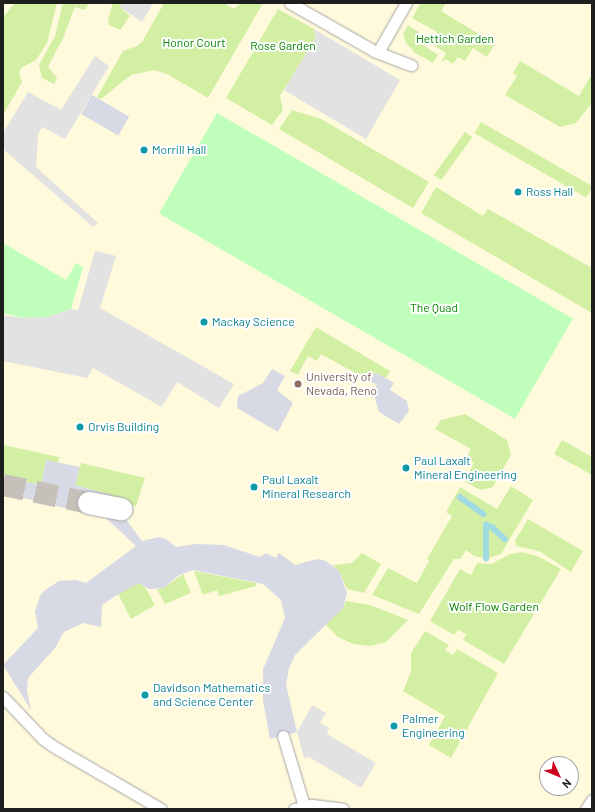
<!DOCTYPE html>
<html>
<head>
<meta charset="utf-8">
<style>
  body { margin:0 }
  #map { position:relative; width:595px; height:812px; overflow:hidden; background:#f0e9e2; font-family:Barlow,sans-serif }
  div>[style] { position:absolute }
  .education>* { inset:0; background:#fffadc }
  .grass>* { inset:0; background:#d3efa3; transform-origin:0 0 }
  .park>* { inset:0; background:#bffebb; transform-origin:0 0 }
  .parking>* { inset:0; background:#e2e2e2 }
  .plaza>* { inset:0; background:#d7d9e5; transform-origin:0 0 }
  .stream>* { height:5.5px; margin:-2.75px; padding:0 2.75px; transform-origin:2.75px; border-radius:2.75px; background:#9fdbe1 }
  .street-tunnel>* { height:22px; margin-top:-11px; transform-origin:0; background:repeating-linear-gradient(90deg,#c6c0bb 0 22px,transparent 0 33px) }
  .roads { filter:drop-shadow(0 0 1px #a5a5a5) drop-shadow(0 0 1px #a5a5a5) }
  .lane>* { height:11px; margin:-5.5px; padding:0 5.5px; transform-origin:5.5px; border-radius:5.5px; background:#fff }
  .street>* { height:22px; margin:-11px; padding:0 11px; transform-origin:11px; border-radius:11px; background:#fff }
  .dots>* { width:11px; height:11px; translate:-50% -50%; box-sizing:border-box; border:2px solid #fff; border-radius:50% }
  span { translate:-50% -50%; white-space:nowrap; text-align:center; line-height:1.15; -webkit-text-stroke:4px #fff; paint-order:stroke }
  .park-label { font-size:12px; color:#098502 }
  .culture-label { font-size:12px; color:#0d838f }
  .left { translate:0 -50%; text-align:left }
  .education-label { font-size:12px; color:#785e54 }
  .frame { position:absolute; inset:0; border:4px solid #1e1e1e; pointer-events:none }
  .north { position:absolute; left:539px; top:756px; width:40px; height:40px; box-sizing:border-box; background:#fff; border:1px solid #a5a5a5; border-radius:50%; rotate:134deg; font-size:11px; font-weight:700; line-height:16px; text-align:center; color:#1e1e1e }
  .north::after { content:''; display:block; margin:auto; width:14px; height:18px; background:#cb001c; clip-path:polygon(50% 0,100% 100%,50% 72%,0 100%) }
</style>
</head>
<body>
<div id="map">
  <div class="education">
    <div style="clip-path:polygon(evenodd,3px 3px,592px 3px,592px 809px,3px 809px,3px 3px,547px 764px,571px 764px,571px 788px,547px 788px,547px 764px)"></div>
  </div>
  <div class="grass">
    <div style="clip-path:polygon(15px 3px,57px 3px,47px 43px,36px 60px,21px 68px,19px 74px,22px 82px,3px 115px,3px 17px)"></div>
    <div style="clip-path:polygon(63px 3px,89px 3px,85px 10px,75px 7px,74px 9px,64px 36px,48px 67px,57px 78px,54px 84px,42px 78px,39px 65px,55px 36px)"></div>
    <div style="clip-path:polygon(113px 3px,122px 3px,120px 7px,130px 16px,120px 30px,109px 25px,108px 20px)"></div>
    <div style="clip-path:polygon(164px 3px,224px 3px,234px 9px,241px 3px,263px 3px,208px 98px,167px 74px,154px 70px,131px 75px,101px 99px,97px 97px,123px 51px,137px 46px,142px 42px)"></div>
    <div style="clip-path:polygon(421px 3px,446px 3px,441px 11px,495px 44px,487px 57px,473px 48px,465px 61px,458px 57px,453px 64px,446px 59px,441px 62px,446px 53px,430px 43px,437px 32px,412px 18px)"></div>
    <div style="clip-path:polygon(278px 9px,314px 29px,316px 37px,280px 96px,283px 110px,272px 125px,226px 98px)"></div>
    <div style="clip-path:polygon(408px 25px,428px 38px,423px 45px,438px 55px,433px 63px,415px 53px,406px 43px,403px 34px)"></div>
    <div style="clip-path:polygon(520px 61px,579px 96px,590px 77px,592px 78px,592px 103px,576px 123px,560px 127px,505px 95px,517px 76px,513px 73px)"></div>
    <div style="clip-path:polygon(292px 110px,321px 119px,429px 182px,413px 208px,279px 129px)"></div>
    <div style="left:481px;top:122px;width:129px;height:13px;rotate:30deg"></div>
    <div style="left:465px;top:132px;width:9px;height:53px;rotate:36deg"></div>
    <div style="clip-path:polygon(436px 187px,483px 216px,488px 209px,592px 268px,592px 313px,421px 213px)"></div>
    <div style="clip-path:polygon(316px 327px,390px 371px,386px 378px,375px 372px,370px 381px,321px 354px,317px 361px,308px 356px,298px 375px,290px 371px)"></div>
    <div style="clip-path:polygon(465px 414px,507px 440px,511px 455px,493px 487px,480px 490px,464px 481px,474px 463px,466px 458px,471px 449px,435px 429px,441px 420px)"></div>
    <div style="clip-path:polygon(562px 440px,592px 457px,592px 475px,554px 454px)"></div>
    <div style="clip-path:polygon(3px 445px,59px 457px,58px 463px,46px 460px,41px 485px,3px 477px)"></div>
    <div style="clip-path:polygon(81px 463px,145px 478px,136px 506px,112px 501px,112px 495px,75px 485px)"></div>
    <div style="clip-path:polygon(511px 486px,533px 500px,501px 554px,486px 559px,474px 556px,466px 550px,460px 559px,454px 559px,419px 614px,372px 595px,388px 568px,417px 583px,429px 561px,427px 559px,452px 516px,446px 512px,460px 487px,497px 509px)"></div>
    <div style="clip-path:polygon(528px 519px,583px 551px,571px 572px,539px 551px,516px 546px,515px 541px)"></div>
    <div style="clip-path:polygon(522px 552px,537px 556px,561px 569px,504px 664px,463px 640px,466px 634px,458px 630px,454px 635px,430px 621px,460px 569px,471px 575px,477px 563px,491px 564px,510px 554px)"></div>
    <div style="clip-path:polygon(362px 553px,381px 564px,364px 593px,347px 589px,339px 571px,333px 565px,352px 563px)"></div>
    <div style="clip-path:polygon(194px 571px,256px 583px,256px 586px,219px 596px,217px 590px,203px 595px)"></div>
    <div style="clip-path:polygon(183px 574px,191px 593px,165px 604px,157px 589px,164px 588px)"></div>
    <div style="clip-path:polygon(139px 583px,145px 587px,155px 605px,131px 619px,118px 594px)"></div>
    <div style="clip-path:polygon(346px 601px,370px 605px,408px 620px,386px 642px,371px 646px,353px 644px,338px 637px,325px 624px,343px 608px)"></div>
    <div style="clip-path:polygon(425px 631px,449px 645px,445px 650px,453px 655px,457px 649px,498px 673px,451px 758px,429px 745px,445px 716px,403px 691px,411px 672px,411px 653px)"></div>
  </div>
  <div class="park">
    <div style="left:217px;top:113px;width:411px;height:116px;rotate:30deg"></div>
    <div style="clip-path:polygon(3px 243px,66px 280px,76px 263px,83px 267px,71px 309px,48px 317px,23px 318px,3px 313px)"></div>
  </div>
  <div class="parking">
    <div style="clip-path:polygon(122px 3px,153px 3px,142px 22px,120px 7px)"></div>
    <div style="clip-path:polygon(314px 29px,400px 80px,366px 139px,284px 90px,316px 37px)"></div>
    <div style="clip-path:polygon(95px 56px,109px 66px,65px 139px,42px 127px,38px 135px,36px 167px,98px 223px,93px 227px,3px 149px,3px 133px,28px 92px,61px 110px)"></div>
    <div style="clip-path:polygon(95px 251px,116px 256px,100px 308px,234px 384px,219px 408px,177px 382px,162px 407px,93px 368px,87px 378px,3px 361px,3px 315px,23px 318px,48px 317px,71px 309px,78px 310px)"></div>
    <div style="clip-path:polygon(312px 705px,326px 713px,320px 723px,329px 728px,327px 734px,376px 763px,361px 788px,309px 757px,304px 758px,297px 732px)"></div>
  </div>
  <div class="plaza">
    <div style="left:92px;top:95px;width:43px;height:22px;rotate:30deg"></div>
    <div style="clip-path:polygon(272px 369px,285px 376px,277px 390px,293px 403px,278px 432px,237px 408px,238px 396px,263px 383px)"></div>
    <div style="clip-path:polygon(375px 372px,394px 383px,390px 390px,407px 401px,409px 411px,399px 424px,379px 412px,373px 392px,377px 385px,370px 381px)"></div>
    <div style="clip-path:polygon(46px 460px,80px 467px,75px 485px,112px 495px,112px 501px,142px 541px,159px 537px,166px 539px,176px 547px,196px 544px,224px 545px,260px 557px,266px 553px,276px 558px,279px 553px,295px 565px,317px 559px,326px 561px,339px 571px,347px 593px,343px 608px,295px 655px,289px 668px,286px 685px,297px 732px,270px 739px,263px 700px,263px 669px,285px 618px,281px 600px,263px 584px,193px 570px,179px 575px,164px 588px,149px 589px,139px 583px,117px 595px,102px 605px,101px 627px,83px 623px,64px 632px,55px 648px,28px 678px,27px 691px,31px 710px,3px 665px,38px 628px,35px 612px,40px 596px,45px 590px,59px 581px,76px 580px,86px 583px,136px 546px,106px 518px,3px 493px,3px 477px,41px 485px)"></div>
  </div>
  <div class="stream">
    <div style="left:460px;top:497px;width:29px;rotate:36deg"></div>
    <div style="left:487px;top:526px;width:5px;rotate:11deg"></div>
    <div style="left:492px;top:527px;width:18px;rotate:43deg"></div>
    <div style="left:486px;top:559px;width:34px;rotate:-90deg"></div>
  </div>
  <div class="street-tunnel">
    <div style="left:3px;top:485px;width:88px;rotate:11.8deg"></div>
  </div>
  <div class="roads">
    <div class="lane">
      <div style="left:290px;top:3px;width:97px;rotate:29.7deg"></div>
      <div style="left:374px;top:51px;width:40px;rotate:21deg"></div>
      <div style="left:378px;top:52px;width:56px;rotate:-60.3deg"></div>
      <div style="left:3px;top:697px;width:58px;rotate:46.4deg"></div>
      <div style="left:43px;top:739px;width:16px;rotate:35deg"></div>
      <div style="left:56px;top:748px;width:121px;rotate:30.2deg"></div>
      <div style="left:283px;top:736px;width:73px;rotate:73.3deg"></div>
      <div style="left:294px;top:809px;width:18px;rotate:-13deg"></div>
      <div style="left:312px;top:805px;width:31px;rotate:7deg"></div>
      <div style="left:586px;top:809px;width:11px;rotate:-56deg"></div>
    </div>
    <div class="street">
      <div style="left:89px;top:503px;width:33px;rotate:11deg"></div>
    </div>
  </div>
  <div class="dots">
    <div style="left:144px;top:150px;background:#0f9aa8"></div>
    <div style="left:518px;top:192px;background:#0f9aa8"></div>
    <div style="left:204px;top:322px;background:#0f9aa8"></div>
    <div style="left:298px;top:384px;background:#8d6e63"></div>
    <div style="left:80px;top:427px;background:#0f9aa8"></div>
    <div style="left:406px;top:468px;background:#0f9aa8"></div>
    <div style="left:254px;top:487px;background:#0f9aa8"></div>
    <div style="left:145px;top:695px;background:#0f9aa8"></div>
    <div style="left:394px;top:726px;background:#0f9aa8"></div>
  </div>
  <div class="park-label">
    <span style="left:455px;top:39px">Hettich Garden</span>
    <span style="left:194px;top:43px">Honor Court</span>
    <span style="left:283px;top:46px">Rose Garden</span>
    <span style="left:434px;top:308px">The Quad</span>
    <span style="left:494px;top:607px">Wolf Flow Garden</span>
  </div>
  <div class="culture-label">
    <span class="left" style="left:152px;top:150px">Morrill Hall</span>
    <span class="left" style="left:526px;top:192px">Ross Hall</span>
    <span class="left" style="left:212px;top:322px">Mackay Science</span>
    <span class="left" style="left:88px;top:427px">Orvis Building</span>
    <span class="left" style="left:414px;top:468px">Paul Laxalt<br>Mineral Engineering</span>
    <span class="left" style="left:262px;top:487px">Paul Laxalt<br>Mineral Research</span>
    <span class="left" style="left:153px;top:695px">Davidson Mathematics<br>and Science Center</span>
    <span class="left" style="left:402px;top:726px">Palmer<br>Engineering</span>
  </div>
  <div class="education-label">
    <span class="left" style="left:306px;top:384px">University of<br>Nevada, Reno</span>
  </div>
  <div class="frame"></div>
  <div class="north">N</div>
</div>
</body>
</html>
